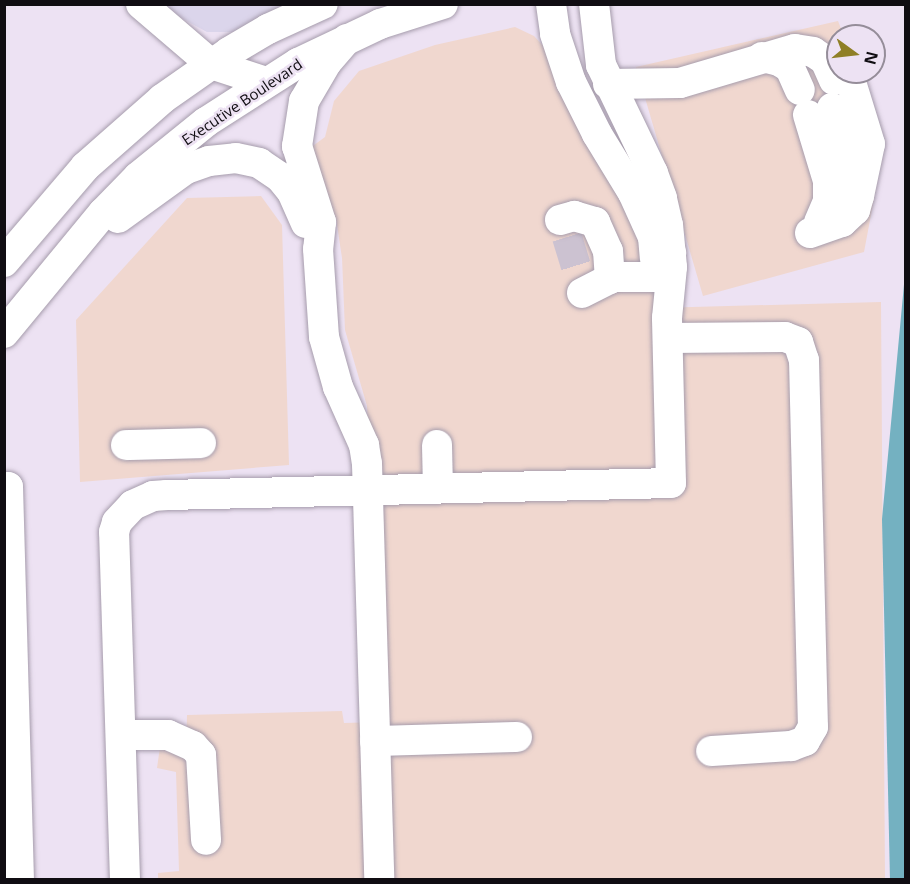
<!DOCTYPE html>
<html>
<head>
<meta charset="utf-8">
<style>
  body { margin:0 }
  #map { position:relative; width:910px; height:884px; overflow:hidden; background:#ede2f3; font-family:"Open Sans",sans-serif }
  div>[style] { position:absolute }
  .commercial>* { inset:0; background:#f0d7cf }
  .industrial>* { inset:0; background:#dbd5eb }
  .water>* { inset:0; background:#74b1c1 }
  .minor-tunnel>* { height:30px; margin-top:-15px; transform-origin:0; background:repeating-linear-gradient(90deg,#ccc2d1 0 30px,transparent 0 45px) }
  .roads { filter:drop-shadow(0 0 2px #a69cac) drop-shadow(0 0 2px #a69cac) }
  .minor>* { height:30px; margin:-15px; padding:0 15px; transform-origin:15px; border-radius:15px; background:#fff }
  span { translate:-50% -50%; white-space:nowrap; text-align:center; line-height:1.15; -webkit-text-stroke:5px #ede2f3; paint-order:stroke }
  .street-label { font-size:15px; color:#100d12 }
  .frame { position:absolute; inset:0; border:6px solid #100d12; pointer-events:none }
  .north { position:absolute; left:826px; top:24px; width:60px; height:60px; box-sizing:border-box; background:#ede2f3; border:2px solid #958d99; border-radius:50%; rotate:105deg; font-size:16px; font-weight:700; line-height:24px; text-align:center; color:#100d12 }
  .north::after { content:''; display:block; margin:auto; width:21px; height:27px; background:#8f7f26; clip-path:polygon(50% 0,100% 100%,50% 72%,0 100%) }
</style>
</head>
<body>
<div id="map">
  <div class="commercial">
    <div style="clip-path:polygon(838px 21px,844px 36px,838px 36px,838px 72px,884px 146px,864px 252px,703px 296px,636px 67px)"></div>
    <div style="clip-path:polygon(515px 27px,534px 36px,548px 51px,649px 246px,656px 308px,881px 302px,885px 879px,158px 879px,158px 873px,179px 871px,176px 772px,157px 768px,160px 747px,186px 749px,187px 715px,342px 711px,344px 723px,379px 722px,367px 406px,345px 330px,342px 258px,336px 218px,306px 151px,325px 137px,334px 101px,359px 71px,435px 45px)"></div>
    <div style="clip-path:polygon(261px 196px,282px 225px,289px 465px,80px 482px,76px 320px,187px 198px)"></div>
  </div>
  <div class="industrial">
    <div style="clip-path:polygon(162px 5px,294px 5px,235px 32px,207px 32px,174px 14px)"></div>
  </div>
  <div class="water">
    <div style="clip-path:polygon(905px 274px,906px 879px,890px 880px,882px 519px)"></div>
  </div>
  <div class="minor-tunnel">
    <div style="left:567px;top:237px;width:39px;rotate:73deg"></div>
  </div>
  <div class="roads">
    <div class="minor">
      <div style="left:141px;top:4px;width:92px;rotate:40.6deg"></div>
      <div style="left:211px;top:64px;width:58px;rotate:18.1deg"></div>
      <div style="left:551px;top:4px;width:30px;rotate:82deg"></div>
      <div style="left:555px;top:34px;width:51px;rotate:71.6deg"></div>
      <div style="left:571px;top:82px;width:58px;rotate:63.4deg"></div>
      <div style="left:597px;top:134px;width:69px;rotate:58.6deg"></div>
      <div style="left:633px;top:193px;width:48px;rotate:65.6deg"></div>
      <div style="left:653px;top:237px;width:21px;rotate:85deg"></div>
      <div style="left:347px;top:39px;width:30px;rotate:131deg"></div>
      <div style="left:327px;top:62px;width:45px;rotate:120.5deg"></div>
      <div style="left:304px;top:101px;width:46px;rotate:98.8deg"></div>
      <div style="left:297px;top:146px;width:80px;rotate:72.5deg"></div>
      <div style="left:321px;top:222px;width:27px;rotate:96deg"></div>
      <div style="left:318px;top:249px;width:88px;rotate:86.1deg"></div>
      <div style="left:324px;top:337px;width:52px;rotate:74.4deg"></div>
      <div style="left:338px;top:387px;width:64px;rotate:65.9deg"></div>
      <div style="left:364px;top:445px;width:19px;rotate:81deg"></div>
      <div style="left:367px;top:464px;width:416px;rotate:88.3deg"></div>
      <div style="left:762px;top:57px;width:17px;rotate:13deg"></div>
      <div style="left:779px;top:61px;width:13px;rotate:32deg"></div>
      <div style="left:790px;top:68px;width:24px;rotate:66deg"></div>
      <div style="left:608px;top:84px;width:72px;rotate:-0.8deg"></div>
      <div style="left:680px;top:83px;width:120px;rotate:-16.5deg"></div>
      <div style="left:795px;top:49px;width:18px;rotate:9deg"></div>
      <div style="left:813px;top:52px;width:14px;rotate:34deg"></div>
      <div style="left:825px;top:60px;width:22px;rotate:66deg"></div>
      <div style="left:832px;top:108px;width:57px;rotate:73.8deg"></div>
      <div style="left:848px;top:163px;width:15px;rotate:86deg"></div>
      <div style="left:849px;top:178px;width:21px;rotate:101deg"></div>
      <div style="left:808px;top:115px;width:69px;rotate:73.1deg"></div>
      <div style="left:828px;top:181px;width:20px;rotate:90deg"></div>
      <div style="left:828px;top:201px;width:23px;rotate:113deg"></div>
      <div style="left:118px;top:218px;width:84px;rotate:-35.8deg"></div>
      <div style="left:186px;top:169px;width:24px;rotate:-19deg"></div>
      <div style="left:209px;top:161px;width:27px;rotate:-6deg"></div>
      <div style="left:236px;top:158px;width:24px;rotate:12deg"></div>
      <div style="left:259px;top:163px;width:25px;rotate:34deg"></div>
      <div style="left:280px;top:177px;width:19px;rotate:51deg"></div>
      <div style="left:292px;top:192px;width:34px;rotate:66deg"></div>
      <div style="left:560px;top:220px;width:15px;rotate:-16deg"></div>
      <div style="left:574px;top:216px;width:22px;rotate:16deg"></div>
      <div style="left:595px;top:222px;width:32px;rotate:66deg"></div>
      <div style="left:608px;top:251px;width:28px;rotate:86deg"></div>
      <div style="left:810px;top:233px;width:34px;rotate:-19deg"></div>
      <div style="left:842px;top:222px;width:18px;rotate:-43deg"></div>
      <div style="left:855px;top:210px;width:15px;rotate:-74deg"></div>
      <div style="left:859px;top:196px;width:53px;rotate:-78.1deg"></div>
      <div style="left:870px;top:144px;width:75px;rotate:-107deg"></div>
      <div style="left:4px;top:262px;width:125px;rotate:-49.5deg"></div>
      <div style="left:85px;top:167px;width:103px;rotate:-41.4deg"></div>
      <div style="left:162px;top:99px;width:82px;rotate:-35deg"></div>
      <div style="left:229px;top:52px;width:45px;rotate:-30.5deg"></div>
      <div style="left:268px;top:29px;width:60px;rotate:-24.4deg"></div>
      <div style="left:582px;top:293px;width:35px;rotate:-27deg"></div>
      <div style="left:613px;top:277px;width:42px"></div>
      <div style="left:655px;top:277px;width:29px;rotate:-56deg"></div>
      <div style="left:4px;top:333px;width:156px;rotate:-50.5deg"></div>
      <div style="left:103px;top:213px;width:50px;rotate:-45.8deg"></div>
      <div style="left:138px;top:177px;width:87px;rotate:-39deg"></div>
      <div style="left:206px;top:122px;width:109px;rotate:-32.7deg"></div>
      <div style="left:298px;top:63px;width:91px;rotate:-25.4deg"></div>
      <div style="left:380px;top:24px;width:66px;rotate:-17.6deg"></div>
      <div style="left:668px;top:338px;width:117px;rotate:-0.5deg"></div>
      <div style="left:785px;top:337px;width:14px;rotate:21deg"></div>
      <div style="left:798px;top:342px;width:19px;rotate:72deg"></div>
      <div style="left:804px;top:360px;width:367px;rotate:88.6deg"></div>
      <div style="left:813px;top:727px;width:16px;rotate:120deg"></div>
      <div style="left:805px;top:741px;width:15px;rotate:160deg"></div>
      <div style="left:791px;top:746px;width:80px;rotate:176.4deg"></div>
      <div style="left:126px;top:445px;width:75px;rotate:-1.5deg"></div>
      <div style="left:437px;top:445px;width:43px;rotate:88.7deg"></div>
      <div style="left:4px;top:490px;width:5px;rotate:-37deg"></div>
      <div style="left:8px;top:487px;width:393px;rotate:88.4deg"></div>
      <div style="left:122px;top:735px;width:46px"></div>
      <div style="left:168px;top:735px;width:27px;rotate:24deg"></div>
      <div style="left:193px;top:746px;width:12px;rotate:48deg"></div>
      <div style="left:201px;top:755px;width:85px;rotate:86.6deg"></div>
      <div style="left:375px;top:741px;width:142px;rotate:-1.6deg"></div>
      <div style="left:125px;top:880px;width:348px;rotate:-91.8deg"></div>
      <div style="left:114px;top:532px;width:10px;rotate:-73deg"></div>
      <div style="left:117px;top:522px;width:23px;rotate:-47deg"></div>
      <div style="left:133px;top:505px;width:22px;rotate:-24deg"></div>
      <div style="left:153px;top:496px;width:14px;rotate:-4deg"></div>
      <div style="left:167px;top:495px;width:504px;rotate:-1.36deg"></div>
      <div style="left:671px;top:483px;width:165px;rotate:-91.4deg"></div>
      <div style="left:667px;top:318px;width:51px;rotate:-84.4deg"></div>
      <div style="left:672px;top:267px;width:42px;rotate:-95.4deg"></div>
      <div style="left:668px;top:225px;width:28px;rotate:-103deg"></div>
      <div style="left:662px;top:198px;width:27px;rotate:-110deg"></div>
      <div style="left:653px;top:173px;width:120px;rotate:-115.7deg"></div>
      <div style="left:601px;top:65px;width:61px;rotate:-96.5deg"></div>
    </div>
  </div>
  <div class="street-label">
    <span style="left:242px;top:102px;rotate:-34deg">Executive Boulevard</span>
  </div>
  <div class="frame"></div>
  <div class="north">N</div>
</div>
</body>
</html>
